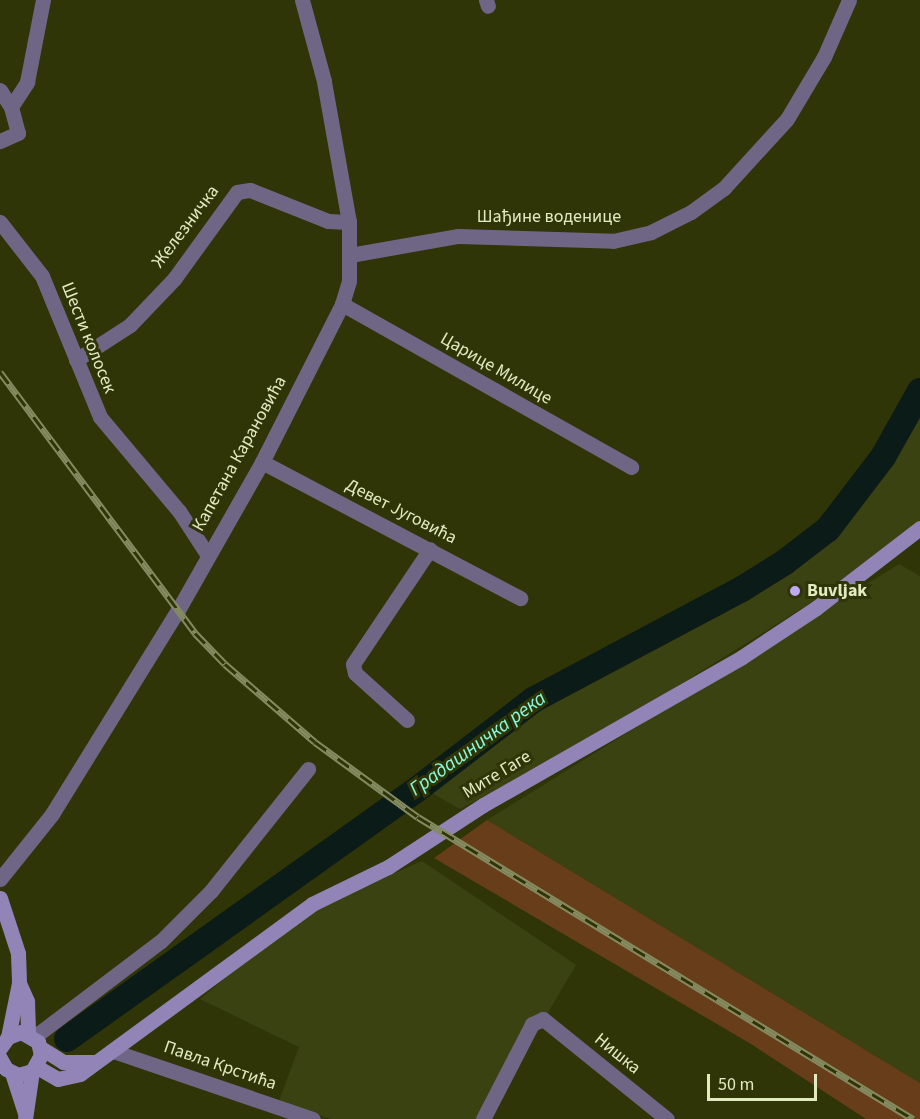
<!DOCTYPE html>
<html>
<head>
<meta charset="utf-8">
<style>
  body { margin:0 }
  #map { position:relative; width:920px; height:1119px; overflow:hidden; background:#2f3507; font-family:"Source Sans 3",sans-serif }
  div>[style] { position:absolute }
  .built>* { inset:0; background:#3b4211 }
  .green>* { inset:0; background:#683d1a }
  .river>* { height:26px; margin:-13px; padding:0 13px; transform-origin:13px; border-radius:13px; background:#0b1b17 }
  .street>* { height:15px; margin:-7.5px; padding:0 7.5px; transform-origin:7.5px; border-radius:7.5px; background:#6f6686 }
  .secondary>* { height:15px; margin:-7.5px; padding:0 7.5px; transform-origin:7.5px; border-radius:7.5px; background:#9284b7 }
  .rail>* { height:7px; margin-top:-3.5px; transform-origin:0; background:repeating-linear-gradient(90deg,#2f3507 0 14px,#848b60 0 28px); box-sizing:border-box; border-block:2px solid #848b60 }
  .dots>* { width:16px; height:16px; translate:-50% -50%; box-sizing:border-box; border:3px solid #2f3507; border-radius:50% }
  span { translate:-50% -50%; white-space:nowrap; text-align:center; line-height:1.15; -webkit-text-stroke:6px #2f3507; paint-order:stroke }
  .street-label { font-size:18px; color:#e2eac2 }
  .poi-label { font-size:18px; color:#e2eac2; font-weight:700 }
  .left { translate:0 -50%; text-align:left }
  .water-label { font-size:20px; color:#86fbe0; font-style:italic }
  .scale { position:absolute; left:707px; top:1074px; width:110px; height:27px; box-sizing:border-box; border:3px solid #e2eac2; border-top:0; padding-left:8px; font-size:18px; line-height:21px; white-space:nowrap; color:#e2eac2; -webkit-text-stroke:4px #2f3507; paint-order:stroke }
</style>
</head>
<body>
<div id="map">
  <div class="built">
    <div style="clip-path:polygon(920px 408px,920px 525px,871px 565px,599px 735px,460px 809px,432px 793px,523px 719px,573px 688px,719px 616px,805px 562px,854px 511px)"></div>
    <div style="clip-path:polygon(899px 564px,920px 576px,920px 1083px,487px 820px)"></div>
    <div style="clip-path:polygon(422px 861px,576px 965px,485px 1119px,331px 1119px,279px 1101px,299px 1047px,200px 999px,304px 913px)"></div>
  </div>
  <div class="green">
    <div style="clip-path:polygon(487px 820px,920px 1083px,920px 1119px,866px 1119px,751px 1044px,434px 858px)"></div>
  </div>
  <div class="river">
    <div style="left:67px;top:1039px;width:427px;rotate:-35.5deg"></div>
    <div style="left:415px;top:791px;width:149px;rotate:-37.6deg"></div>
    <div style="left:533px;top:700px;width:237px;rotate:-28deg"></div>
    <div style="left:742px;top:589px;width:51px;rotate:-32.1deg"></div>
    <div style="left:785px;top:562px;width:54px;rotate:-37.5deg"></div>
    <div style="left:828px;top:529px;width:91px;rotate:-52.6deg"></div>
    <div style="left:883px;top:457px;width:76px;rotate:-60.7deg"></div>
  </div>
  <div class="street">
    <div style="left:486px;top:0;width:6px;rotate:72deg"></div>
    <div style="left:0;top:90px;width:20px;rotate:57deg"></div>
    <div style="left:11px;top:107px;width:27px;rotate:75deg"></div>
    <div style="left:18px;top:133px;width:20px;rotate:156deg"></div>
    <div style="left:11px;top:107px;width:30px;rotate:-57deg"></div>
    <div style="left:27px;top:82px;width:84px;rotate:-79deg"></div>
    <div style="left:0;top:222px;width:68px;rotate:52.1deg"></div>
    <div style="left:42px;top:276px;width:152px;rotate:67.6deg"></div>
    <div style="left:100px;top:417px;width:123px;rotate:50deg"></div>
    <div style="left:179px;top:511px;width:51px;rotate:56.9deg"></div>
    <div style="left:350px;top:255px;width:110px;rotate:-10deg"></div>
    <div style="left:458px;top:236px;width:155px;rotate:1.8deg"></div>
    <div style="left:613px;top:241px;width:39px;rotate:-13deg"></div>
    <div style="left:651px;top:232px;width:45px;rotate:-26.6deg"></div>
    <div style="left:691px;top:212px;width:41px;rotate:-36deg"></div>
    <div style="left:724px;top:188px;width:93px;rotate:-47.6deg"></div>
    <div style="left:787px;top:119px;width:72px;rotate:-59.2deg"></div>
    <div style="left:824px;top:57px;width:62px;rotate:-66.3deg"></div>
    <div style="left:342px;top:304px;width:332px;rotate:29.4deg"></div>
    <div style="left:76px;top:360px;width:64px;rotate:-32.9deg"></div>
    <div style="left:130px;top:325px;width:64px;rotate:-46.3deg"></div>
    <div style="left:174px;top:279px;width:107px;rotate:-54.1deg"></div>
    <div style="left:237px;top:192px;width:13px;rotate:-9deg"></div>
    <div style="left:250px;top:190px;width:84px;rotate:21.7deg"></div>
    <div style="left:328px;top:221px;width:21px;rotate:3deg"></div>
    <div style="left:262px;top:462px;width:292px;rotate:27.8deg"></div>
    <div style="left:407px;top:720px;width:70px;rotate:-137.9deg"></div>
    <div style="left:355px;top:673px;width:9px;rotate:-103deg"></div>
    <div style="left:353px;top:664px;width:138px;rotate:-56.2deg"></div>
    <div style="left:0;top:879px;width:83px;rotate:-51.3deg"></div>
    <div style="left:52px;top:814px;width:240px;rotate:-58.3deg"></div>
    <div style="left:178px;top:610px;width:170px;rotate:-60.4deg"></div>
    <div style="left:262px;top:462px;width:177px;rotate:-63.1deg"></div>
    <div style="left:342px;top:304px;width:24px;rotate:-73deg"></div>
    <div style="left:349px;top:281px;width:59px;rotate:-90deg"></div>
    <div style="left:349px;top:222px;width:143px;rotate:-100.1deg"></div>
    <div style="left:324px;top:81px;width:84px;rotate:-105.2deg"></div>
    <div style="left:34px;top:1037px;width:159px;rotate:-37.1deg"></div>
    <div style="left:161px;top:941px;width:71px;rotate:-45deg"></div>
    <div style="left:211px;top:891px;width:156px;rotate:-51.5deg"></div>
    <div style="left:113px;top:1051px;width:211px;rotate:18.8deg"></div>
    <div style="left:483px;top:1119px;width:107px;rotate:-62.7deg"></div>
    <div style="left:532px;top:1024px;width:12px;rotate:-24deg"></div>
    <div style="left:543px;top:1019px;width:159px;rotate:38.9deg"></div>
  </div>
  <div class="secondary">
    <div style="left:0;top:898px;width:58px;rotate:71.9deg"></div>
    <div style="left:18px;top:953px;width:30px;rotate:88deg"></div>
    <div style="left:19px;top:983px;width:55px;rotate:101.5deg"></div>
    <div style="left:19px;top:983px;width:20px;rotate:66deg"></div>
    <div style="left:27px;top:1001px;width:33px;rotate:88deg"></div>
    <div style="left:0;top:1048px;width:14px;rotate:-54deg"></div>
    <div style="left:8px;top:1037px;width:14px;rotate:-21deg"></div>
    <div style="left:21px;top:1032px;width:20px;rotate:30deg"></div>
    <div style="left:38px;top:1042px;width:13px;rotate:77deg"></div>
    <div style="left:41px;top:1055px;width:18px;rotate:119deg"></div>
    <div style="left:32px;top:1071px;width:15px;rotate:164deg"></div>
    <div style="left:18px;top:1075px;width:13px;rotate:-153deg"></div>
    <div style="left:6px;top:1069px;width:13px;rotate:-119deg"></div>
    <div style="left:41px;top:1048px;width:26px;rotate:32deg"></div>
    <div style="left:63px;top:1062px;width:31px"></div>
    <div style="left:37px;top:1067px;width:24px;rotate:30deg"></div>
    <div style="left:58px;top:1079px;width:23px;rotate:-13deg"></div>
    <div style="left:80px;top:1074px;width:288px;rotate:-36.2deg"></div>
    <div style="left:312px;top:904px;width:85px;rotate:-26deg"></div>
    <div style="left:388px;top:867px;width:113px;rotate:-33.1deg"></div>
    <div style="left:483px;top:805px;width:298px;rotate:-29.7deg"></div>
    <div style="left:742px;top:657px;width:89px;rotate:-33.5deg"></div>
    <div style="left:816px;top:608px;width:131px;rotate:-37.6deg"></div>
    <div style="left:12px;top:1073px;width:42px;rotate:72deg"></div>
    <div style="left:25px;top:1119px;width:49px;rotate:-81.7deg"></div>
  </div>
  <div class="rail">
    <div style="left:0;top:372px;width:326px;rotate:53.2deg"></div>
    <div style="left:195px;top:633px;width:43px;rotate:45.9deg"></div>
    <div style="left:225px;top:664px;width:119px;rotate:40.9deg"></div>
    <div style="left:315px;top:742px;width:127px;rotate:36.1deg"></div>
    <div style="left:418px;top:817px;width:580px;rotate:31.39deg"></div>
  </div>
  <div class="dots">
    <div style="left:795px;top:591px;background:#bea9f4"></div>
  </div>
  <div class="street-label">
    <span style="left:549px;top:217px">Шађине воденице</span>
    <span style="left:186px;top:227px;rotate:-53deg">Железничка</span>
    <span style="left:88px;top:338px;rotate:68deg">Шести колосек</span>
    <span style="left:496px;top:369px;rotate:30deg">Царице Милице</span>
    <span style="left:240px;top:454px;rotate:-61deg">Капетана Карановића</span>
    <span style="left:401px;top:512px;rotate:27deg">Девет Југовића</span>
    <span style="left:497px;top:775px;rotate:-31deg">Мите Гаге</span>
    <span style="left:617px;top:1054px;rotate:39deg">Нишка</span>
    <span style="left:220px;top:1066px;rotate:19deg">Павла Крстића</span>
  </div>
  <div class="poi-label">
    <span class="left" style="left:807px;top:591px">Buvljak</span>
  </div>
  <div class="water-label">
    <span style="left:478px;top:744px;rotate:-36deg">Градашничка река</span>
  </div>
  <div class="scale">50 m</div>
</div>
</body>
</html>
